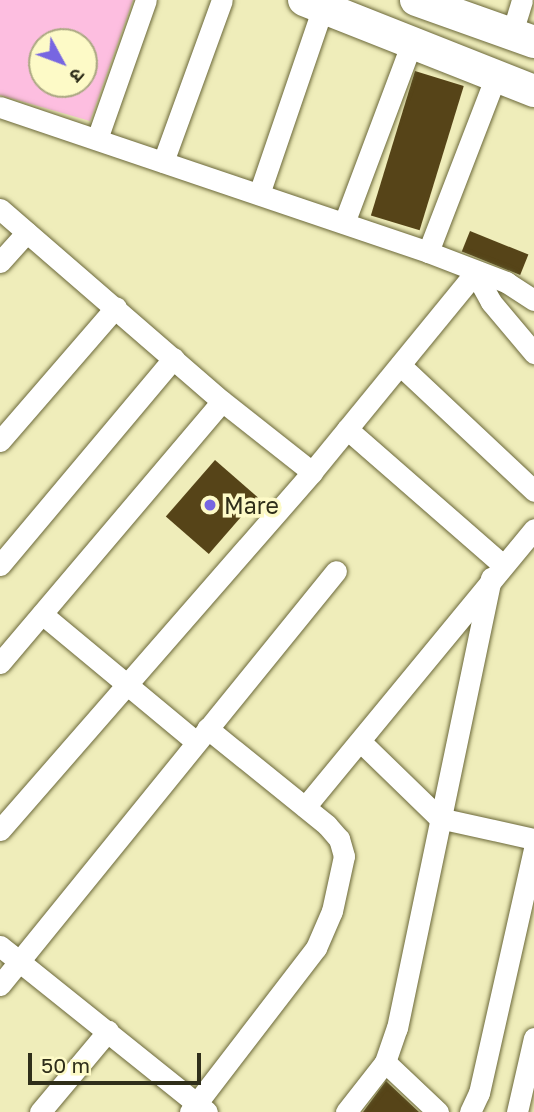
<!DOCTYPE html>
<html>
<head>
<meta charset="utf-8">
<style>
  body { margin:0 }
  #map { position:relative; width:534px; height:1112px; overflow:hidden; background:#efedba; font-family:"Golos Text","Noto Sans Devanagari",sans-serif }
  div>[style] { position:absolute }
  .green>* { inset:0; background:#fdbee0 }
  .building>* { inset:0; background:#564418; transform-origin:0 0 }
  .roads { filter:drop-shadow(0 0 2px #6b683a) drop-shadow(0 0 2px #6b683a) }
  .minor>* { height:21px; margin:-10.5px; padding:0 10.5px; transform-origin:10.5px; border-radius:10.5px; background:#fff }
  .secondary>* { height:32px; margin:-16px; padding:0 16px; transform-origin:16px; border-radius:16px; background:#fff }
  .dots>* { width:19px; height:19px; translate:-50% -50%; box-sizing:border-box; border:4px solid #fdfac7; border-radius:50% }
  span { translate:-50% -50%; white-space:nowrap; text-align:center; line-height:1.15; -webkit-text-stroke:7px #fdfac7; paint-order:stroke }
  .poi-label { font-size:23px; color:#2f2e1a }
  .left { translate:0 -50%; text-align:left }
  .north { position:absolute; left:28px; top:28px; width:70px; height:70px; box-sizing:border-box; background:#fdfac7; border:2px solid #aba882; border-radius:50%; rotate:131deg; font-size:19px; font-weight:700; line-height:28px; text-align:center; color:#2f2e1a }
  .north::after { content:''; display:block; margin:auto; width:24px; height:32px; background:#7766e1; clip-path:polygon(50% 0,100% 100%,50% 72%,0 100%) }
  .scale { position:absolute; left:28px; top:1053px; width:173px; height:32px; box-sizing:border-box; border:4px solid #2f2e1a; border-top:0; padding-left:9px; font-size:21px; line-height:24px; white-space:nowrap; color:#2f2e1a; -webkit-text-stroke:5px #fdfac7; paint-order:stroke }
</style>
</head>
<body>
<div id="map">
  <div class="green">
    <div style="clip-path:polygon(evenodd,0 0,133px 0,90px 121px,0 95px,0 0,42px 42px,84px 42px,84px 84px,42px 84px,42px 42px)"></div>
  </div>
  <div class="building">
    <div style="left:415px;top:71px;width:51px;height:151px;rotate:17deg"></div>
    <div style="left:470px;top:231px;width:63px;height:22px;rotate:22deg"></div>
    <div style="left:215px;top:460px;width:57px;height:75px;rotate:41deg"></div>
    <div style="clip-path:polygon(386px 1081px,419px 1112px,363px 1112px)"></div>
  </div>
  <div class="roads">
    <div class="minor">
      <div style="left:512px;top:33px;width:34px;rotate:-73deg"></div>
      <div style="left:0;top:107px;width:452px;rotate:18.7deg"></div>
      <div style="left:428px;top:252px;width:84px;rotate:21deg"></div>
      <div style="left:506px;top:282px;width:33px;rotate:33deg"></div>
      <div style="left:97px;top:139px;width:147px;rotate:-70.6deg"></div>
      <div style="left:163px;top:162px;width:172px;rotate:-70deg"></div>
      <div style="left:259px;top:194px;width:198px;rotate:-71.1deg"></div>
      <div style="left:0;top:209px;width:294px;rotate:40.9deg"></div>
      <div style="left:222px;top:401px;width:115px;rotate:38.3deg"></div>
      <div style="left:344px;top:223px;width:193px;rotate:-69.4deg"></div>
      <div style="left:428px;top:252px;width:189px;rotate:-68.9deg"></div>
      <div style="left:0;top:262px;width:40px;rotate:-48deg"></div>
      <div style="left:475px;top:273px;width:33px;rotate:61deg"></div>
      <div style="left:491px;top:302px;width:67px;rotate:49.9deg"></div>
      <div style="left:400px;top:365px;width:184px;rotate:43.2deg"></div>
      <div style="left:347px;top:429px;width:207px;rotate:41.1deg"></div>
      <div style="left:0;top:441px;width:177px;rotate:-49.1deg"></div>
      <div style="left:0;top:565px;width:270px;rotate:-50deg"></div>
      <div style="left:42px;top:614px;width:200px;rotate:39.7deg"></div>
      <div style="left:0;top:663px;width:343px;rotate:-49.7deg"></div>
      <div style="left:362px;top:743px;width:107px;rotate:44.2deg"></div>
      <div style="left:439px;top:818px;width:97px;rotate:12.5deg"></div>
      <div style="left:305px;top:807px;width:360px;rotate:-50.5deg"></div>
      <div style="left:0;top:830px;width:475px;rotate:-48.9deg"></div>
      <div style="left:312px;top:472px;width:257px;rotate:-50.7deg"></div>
      <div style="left:0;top:946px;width:265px;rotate:38.7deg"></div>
      <div style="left:0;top:985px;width:533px;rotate:-50.94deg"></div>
      <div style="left:385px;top:1062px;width:73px;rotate:43.3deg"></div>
      <div style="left:40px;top:1112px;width:106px;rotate:-50deg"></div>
      <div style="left:190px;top:1112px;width:207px;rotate:-52.5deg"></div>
      <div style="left:316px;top:948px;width:40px;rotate:-66.6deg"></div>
      <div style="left:332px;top:911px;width:56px;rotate:-77.7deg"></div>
      <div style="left:344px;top:856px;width:18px;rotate:-106deg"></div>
      <div style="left:339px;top:839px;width:18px;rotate:-131deg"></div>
      <div style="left:327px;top:825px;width:154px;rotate:-141.1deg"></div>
      <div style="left:346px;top:1112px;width:63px;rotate:-52deg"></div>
      <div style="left:385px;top:1062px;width:36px;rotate:-71deg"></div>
      <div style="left:397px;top:1028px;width:460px;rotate:-78.2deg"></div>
      <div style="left:470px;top:1112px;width:21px;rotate:-65deg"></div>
      <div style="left:479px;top:1093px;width:251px;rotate:-77.3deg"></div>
      <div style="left:517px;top:1112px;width:76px;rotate:-77.1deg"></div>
    </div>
    <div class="secondary">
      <div style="left:304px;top:0;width:247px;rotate:21.6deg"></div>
      <div style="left:416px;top:0;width:125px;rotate:19.6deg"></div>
    </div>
  </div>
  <div class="dots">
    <div style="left:210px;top:505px;background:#7766e1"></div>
  </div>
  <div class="poi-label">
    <span class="left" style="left:224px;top:505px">Mare</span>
  </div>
  <div class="north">उ</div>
  <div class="scale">50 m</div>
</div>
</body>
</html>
